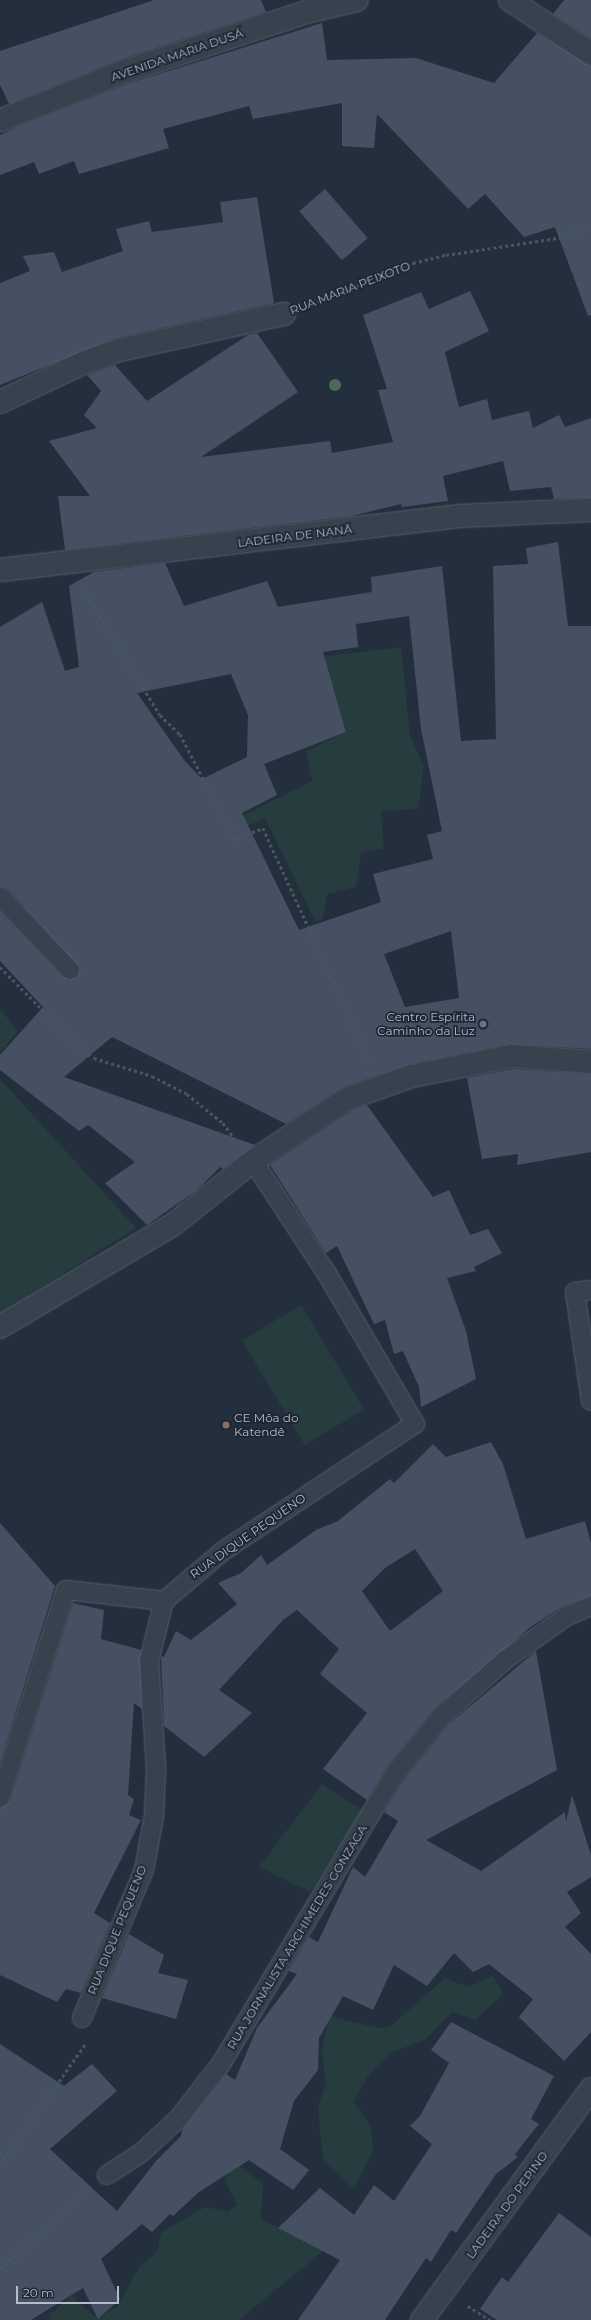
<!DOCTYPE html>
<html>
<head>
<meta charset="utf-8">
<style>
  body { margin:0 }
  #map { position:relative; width:591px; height:2320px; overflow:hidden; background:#242f3e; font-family:Montserrat,sans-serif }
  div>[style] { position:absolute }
  .green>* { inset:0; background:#263c3f; transform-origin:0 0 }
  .building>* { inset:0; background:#455162; transform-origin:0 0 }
  .path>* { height:2.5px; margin-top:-1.25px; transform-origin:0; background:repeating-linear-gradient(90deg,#44595c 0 3px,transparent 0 6px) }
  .roads { filter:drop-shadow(0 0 1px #565f6c) drop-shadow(0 0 1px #565f6c) }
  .service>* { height:18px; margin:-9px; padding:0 9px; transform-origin:9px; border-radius:9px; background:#38414e }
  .minor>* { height:22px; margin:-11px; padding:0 11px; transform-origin:11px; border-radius:11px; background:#38414e }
  .trees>* { width:12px; height:12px; margin:-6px; border-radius:50%; background:#4b6a5d }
  .dots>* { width:11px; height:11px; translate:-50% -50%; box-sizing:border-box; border:2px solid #1d2633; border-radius:50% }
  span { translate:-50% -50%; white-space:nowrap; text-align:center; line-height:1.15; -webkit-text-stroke:3.5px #1d2633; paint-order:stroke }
  .street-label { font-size:12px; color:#b4bcc9 }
  .poi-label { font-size:12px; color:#b4bcc9 }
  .right { translate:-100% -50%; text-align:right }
  .left { translate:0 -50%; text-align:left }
  .scale { position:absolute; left:16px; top:2286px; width:103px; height:18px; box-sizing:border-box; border:2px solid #b4bcc9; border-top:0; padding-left:5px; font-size:12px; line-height:14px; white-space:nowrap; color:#b4bcc9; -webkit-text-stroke:3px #1d2633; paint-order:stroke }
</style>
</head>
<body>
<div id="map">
  <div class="green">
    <div style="clip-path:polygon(401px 647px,410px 736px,424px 766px,418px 809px,381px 811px,384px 849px,361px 852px,356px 887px,327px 894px,323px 919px,315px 921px,265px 818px,238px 830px,234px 820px,312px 781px,306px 752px,346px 732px,334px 688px,322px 686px,320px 657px)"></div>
    <div style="clip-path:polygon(0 1009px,18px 1031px,0 1053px)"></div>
    <div style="clip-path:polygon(0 1079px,136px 1228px,0 1314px)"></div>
    <div style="left:301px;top:1305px;width:122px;height:69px;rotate:59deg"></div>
    <div style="clip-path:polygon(322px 1784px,364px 1811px,310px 1892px,259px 1867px)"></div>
    <div style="clip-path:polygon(493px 1976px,503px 1994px,475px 2020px,452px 2012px,425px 2040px,390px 2053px,368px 2076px,353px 2102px,371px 2126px,373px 2151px,354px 2189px,323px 2160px,318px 2109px,326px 2082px,322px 2049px,329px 2016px,382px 2029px,392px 2025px,445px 1978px,468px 1987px)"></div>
    <div style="clip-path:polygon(232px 2160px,263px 2184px,261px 2219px,323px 2251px,239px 2320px,50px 2320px,49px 2315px,72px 2296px,98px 2319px,117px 2307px,139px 2267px,157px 2252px,161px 2233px,205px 2207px,228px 2212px,237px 2204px,225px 2181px)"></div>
  </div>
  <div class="building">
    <div style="clip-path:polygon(154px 0,261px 0,266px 12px,122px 59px,9px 104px,0 85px,0 51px)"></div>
    <div style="clip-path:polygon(564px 0,591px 0,591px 39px,553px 14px)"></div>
    <div style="clip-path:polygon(322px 23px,327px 60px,416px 58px,494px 83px,537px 33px,591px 66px,591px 315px,588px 316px,555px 227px,524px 237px,485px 194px,468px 209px,377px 114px,374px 148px,342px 146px,342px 103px,253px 119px,249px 106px,163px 129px,169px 148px,79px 174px,74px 161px,39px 174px,34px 162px,0 175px,0 135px,19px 126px,130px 83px)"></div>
    <div style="left:325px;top:189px;width:65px;height:34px;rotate:49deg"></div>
    <div style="clip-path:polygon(257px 197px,274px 303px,116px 338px,0 385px,0 283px,30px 271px,23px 256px,54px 252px,62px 272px,123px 251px,116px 229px,149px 221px,152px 232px,223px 222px,220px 202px)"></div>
    <div style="clip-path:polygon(470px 291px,489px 331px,445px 352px,459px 407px,487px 399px,492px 420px,529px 411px,533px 428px,559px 415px,565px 427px,591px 418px,591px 498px,554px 499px,551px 487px,510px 491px,503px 461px,443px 476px,448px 501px,402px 507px,401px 504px,352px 516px,65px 550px,58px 496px,90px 496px,49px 441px,97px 428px,84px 415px,101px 391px,87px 375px,115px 365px,147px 401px,248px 335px,257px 333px,298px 392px,201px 457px,330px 441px,332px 453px,393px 442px,378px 390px,387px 389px,363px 315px,421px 292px,429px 309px)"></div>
    <div style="clip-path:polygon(evenodd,558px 542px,568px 626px,591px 626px,591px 1049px,510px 1044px,410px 1064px,343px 1087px,286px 1124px,112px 1037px,64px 1077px,255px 1145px,223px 1169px,220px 1167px,197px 1190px,147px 1225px,105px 1183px,135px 1162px,88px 1125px,79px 1131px,0 1070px,0 1055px,43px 1007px,0 961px,0 911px,63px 977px,77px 978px,80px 968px,8px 889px,0 886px,0 627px,42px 602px,65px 671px,79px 667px,69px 586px,94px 572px,165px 563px,184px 606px,267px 581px,278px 607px,372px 592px,371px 577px,442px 566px,461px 741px,496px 739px,493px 566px,528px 564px,526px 548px,558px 542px,409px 616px,421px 729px,442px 831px,427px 835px,433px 859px,373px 874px,381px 902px,299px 930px,242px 813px,277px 795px,264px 764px,346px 732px,323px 652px,358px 647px,356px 624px,409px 616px,558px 542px,231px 674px,248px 715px,247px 757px,202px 779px,184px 760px,137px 693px,231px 674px,558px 542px,451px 931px,459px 998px,405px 1007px,384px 954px,451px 931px)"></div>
    <div style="clip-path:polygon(513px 1069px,591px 1074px,591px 1152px,517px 1165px,518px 1154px,482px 1159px,467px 1078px)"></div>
    <div style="clip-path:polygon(367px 1105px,433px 1197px,449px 1190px,470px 1235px,488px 1229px,502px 1253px,474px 1267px,476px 1271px,447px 1278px,466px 1331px,476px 1379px,421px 1407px,419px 1387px,403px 1351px,394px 1354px,385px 1320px,374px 1324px,337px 1246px,326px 1253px,270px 1165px,353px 1110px)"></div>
    <div style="clip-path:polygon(evenodd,491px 1442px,503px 1464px,526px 1539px,585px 1521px,591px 1543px,591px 1596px,563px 1606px,532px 1626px,434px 1709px,386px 1768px,367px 1800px,323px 1769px,367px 1713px,320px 1674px,339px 1649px,297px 1610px,283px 1620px,219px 1690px,252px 1713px,204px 1757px,164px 1726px,161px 1656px,164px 1657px,176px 1631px,191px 1640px,237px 1604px,218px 1583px,241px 1573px,261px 1555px,267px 1565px,316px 1530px,338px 1521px,390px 1479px,394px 1483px,433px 1444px,446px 1457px,491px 1442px,415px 1549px,443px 1591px,390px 1631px,362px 1591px,385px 1568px,415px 1549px)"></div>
    <div style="clip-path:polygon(0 1523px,55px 1586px,0 1763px)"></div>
    <div style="clip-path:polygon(73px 1603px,104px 1610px,101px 1639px,141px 1650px,142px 1709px,134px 1703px,128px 1795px,134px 1799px,129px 1815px,141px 1820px,94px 1913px,110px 1923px,81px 1993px,66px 1989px,57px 2002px,0 1975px,0 1808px,10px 1801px)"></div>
    <div style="clip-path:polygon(536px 1651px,557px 1770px,426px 1840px,481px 1871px,565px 1812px,566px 1822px,572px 1795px,591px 1855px,591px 1877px,567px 1892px,581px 1913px,565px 1927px,591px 1954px,591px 2032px,564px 2061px,519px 2017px,533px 1999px,489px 1964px,473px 1972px,454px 1953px,427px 1986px,394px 1965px,373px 2010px,343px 1996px,319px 2038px,318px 2070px,294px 2101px,280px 2149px,309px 2170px,293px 2190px,249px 2160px,199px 2192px,173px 2216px,170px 2214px,152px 2232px,142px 2224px,101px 2259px,120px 2299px,98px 2319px,83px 2288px,31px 2320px,0 2320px,0 2044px,64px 2086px,92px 2064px,117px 2091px,50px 2149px,117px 2211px,156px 2161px,181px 2136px,182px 2130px,226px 2074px,235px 2080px,257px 2028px,297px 1974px,289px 1971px,309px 1937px,318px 1942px,353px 1867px,365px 1877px,398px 1821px,384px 1812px,403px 1781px,449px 1724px)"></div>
    <div style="clip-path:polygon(129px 1934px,164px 1955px,158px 1973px,188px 1980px,176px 2019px,102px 1998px)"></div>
    <div style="clip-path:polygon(451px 2022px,554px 2076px,531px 2119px,539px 2124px,515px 2154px,518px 2157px,496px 2174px,456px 2233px,451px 2230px,431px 2262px,426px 2258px,385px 2320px,298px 2320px,340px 2260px,278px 2228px,320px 2188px,354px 2215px,374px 2185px,394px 2201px,432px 2144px,410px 2126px,420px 2116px,449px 2063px,431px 2050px)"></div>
    <div style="clip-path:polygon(559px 2213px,591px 2237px,591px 2320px,497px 2320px,480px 2309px,502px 2277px,508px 2282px)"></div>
  </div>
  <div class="path">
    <div style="left:312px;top:304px;width:109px;rotate:-22.1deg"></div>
    <div style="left:413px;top:263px;width:34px;rotate:-14deg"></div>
    <div style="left:446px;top:255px;width:118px;rotate:-8.7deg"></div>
    <div style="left:563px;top:237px;width:30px;rotate:-20deg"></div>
    <div style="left:84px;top:590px;width:146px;rotate:58.7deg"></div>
    <div style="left:160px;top:715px;width:28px;rotate:44deg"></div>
    <div style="left:180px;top:734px;width:119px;rotate:62.4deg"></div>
    <div style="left:235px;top:839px;width:30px;rotate:-21deg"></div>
    <div style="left:263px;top:828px;width:255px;rotate:65.4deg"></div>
    <div style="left:0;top:967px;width:118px;rotate:45.3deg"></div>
    <div style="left:83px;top:1051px;width:13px;rotate:32deg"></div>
    <div style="left:94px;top:1058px;width:61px;rotate:17.2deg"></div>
    <div style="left:152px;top:1076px;width:39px;rotate:27deg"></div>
    <div style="left:187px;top:1094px;width:46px;rotate:38.9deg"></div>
    <div style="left:223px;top:1123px;width:20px;rotate:53deg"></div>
    <div style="left:0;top:2165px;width:148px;rotate:-54.9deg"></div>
    <div style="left:0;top:2269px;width:116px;rotate:-41.5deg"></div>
    <div style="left:468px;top:2306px;width:26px;rotate:32deg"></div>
  </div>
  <div class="roads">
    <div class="service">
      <div style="left:0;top:896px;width:102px;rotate:46.6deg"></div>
      <div style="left:591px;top:1290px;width:16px;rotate:173deg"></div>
      <div style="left:575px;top:1292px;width:110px;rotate:81.6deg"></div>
      <div style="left:0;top:1798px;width:218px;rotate:-72.4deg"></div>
      <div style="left:66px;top:1590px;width:99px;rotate:6.4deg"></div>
      <div style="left:82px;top:2018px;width:160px;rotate:-67.3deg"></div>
      <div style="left:144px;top:1870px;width:55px;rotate:-79.5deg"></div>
      <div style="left:154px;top:1816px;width:48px;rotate:-87.6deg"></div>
      <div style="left:156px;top:1768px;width:107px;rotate:-93.7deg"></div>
      <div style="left:149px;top:1661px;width:62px;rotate:-76deg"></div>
      <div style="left:164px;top:1601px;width:77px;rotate:-40.3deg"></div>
      <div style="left:223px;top:1551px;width:230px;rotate:-33.5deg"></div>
      <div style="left:415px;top:1424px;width:174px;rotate:-120.4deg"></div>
      <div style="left:327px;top:1274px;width:135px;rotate:-123.2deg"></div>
      <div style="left:107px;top:2175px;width:40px;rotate:-32.9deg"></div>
      <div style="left:141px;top:2153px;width:50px;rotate:-42.6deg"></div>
      <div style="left:178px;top:2119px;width:70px;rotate:-52deg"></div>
      <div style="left:221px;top:2064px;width:337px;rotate:-59.1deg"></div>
      <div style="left:394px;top:1775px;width:75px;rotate:-51deg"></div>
      <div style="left:441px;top:1717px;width:86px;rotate:-41.7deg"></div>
      <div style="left:505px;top:1660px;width:76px;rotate:-35.4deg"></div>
      <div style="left:567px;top:1616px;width:26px;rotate:-23deg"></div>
    </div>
    <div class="minor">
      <div style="left:510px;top:0;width:97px;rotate:33.7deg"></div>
      <div style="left:1px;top:120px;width:134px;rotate:-21.4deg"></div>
      <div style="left:126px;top:71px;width:194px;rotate:-18.1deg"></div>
      <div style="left:310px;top:11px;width:48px;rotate:-13.2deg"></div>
      <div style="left:0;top:402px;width:94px;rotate:-25.2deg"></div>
      <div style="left:85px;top:362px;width:37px;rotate:-19deg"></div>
      <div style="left:120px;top:350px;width:168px;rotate:-12.4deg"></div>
      <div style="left:0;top:570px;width:462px;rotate:-6.7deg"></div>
      <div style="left:459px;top:516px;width:132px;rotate:-2.6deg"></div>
      <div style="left:0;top:1327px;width:202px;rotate:-30.6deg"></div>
      <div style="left:174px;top:1224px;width:101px;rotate:-38.6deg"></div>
      <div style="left:253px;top:1161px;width:113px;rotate:-33.4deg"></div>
      <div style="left:347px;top:1099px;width:69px;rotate:-19.5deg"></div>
      <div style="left:412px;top:1076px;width:102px;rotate:-11.3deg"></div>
      <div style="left:512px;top:1056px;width:79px;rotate:4.3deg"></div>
      <div style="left:422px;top:2320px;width:286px;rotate:-53.8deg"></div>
    </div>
  </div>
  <div class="trees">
    <div style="left:335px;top:385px"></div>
  </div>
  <div class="dots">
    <div style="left:483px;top:1024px;background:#6b7280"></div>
    <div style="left:226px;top:1425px;background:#8d6e63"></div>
  </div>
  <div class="street-label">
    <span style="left:177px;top:55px;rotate:-19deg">AVENIDA MARIA DUSÁ</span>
    <span style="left:350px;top:288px;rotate:-21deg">RUA MARIA PEIXOTO</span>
    <span style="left:295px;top:536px;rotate:-7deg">LADEIRA DE NANÃ</span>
    <span style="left:248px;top:1536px;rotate:-35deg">RUA DIQUE PEQUENO</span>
    <span style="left:117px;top:1930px;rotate:-68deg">RUA DIQUE PEQUENO</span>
    <span style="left:297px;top:1937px;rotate:-59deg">RUA JORNALISTA ARCHIMEDES GONZAGA</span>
    <span style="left:507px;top:2205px;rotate:-54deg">LADEIRA DO PEPINO</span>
  </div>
  <div class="poi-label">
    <span class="right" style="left:475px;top:1024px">Centro Espírita<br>Caminho da Luz</span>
    <span class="left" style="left:234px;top:1425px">CE Môa do<br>Katendê</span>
  </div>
  <div class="scale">20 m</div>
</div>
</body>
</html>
